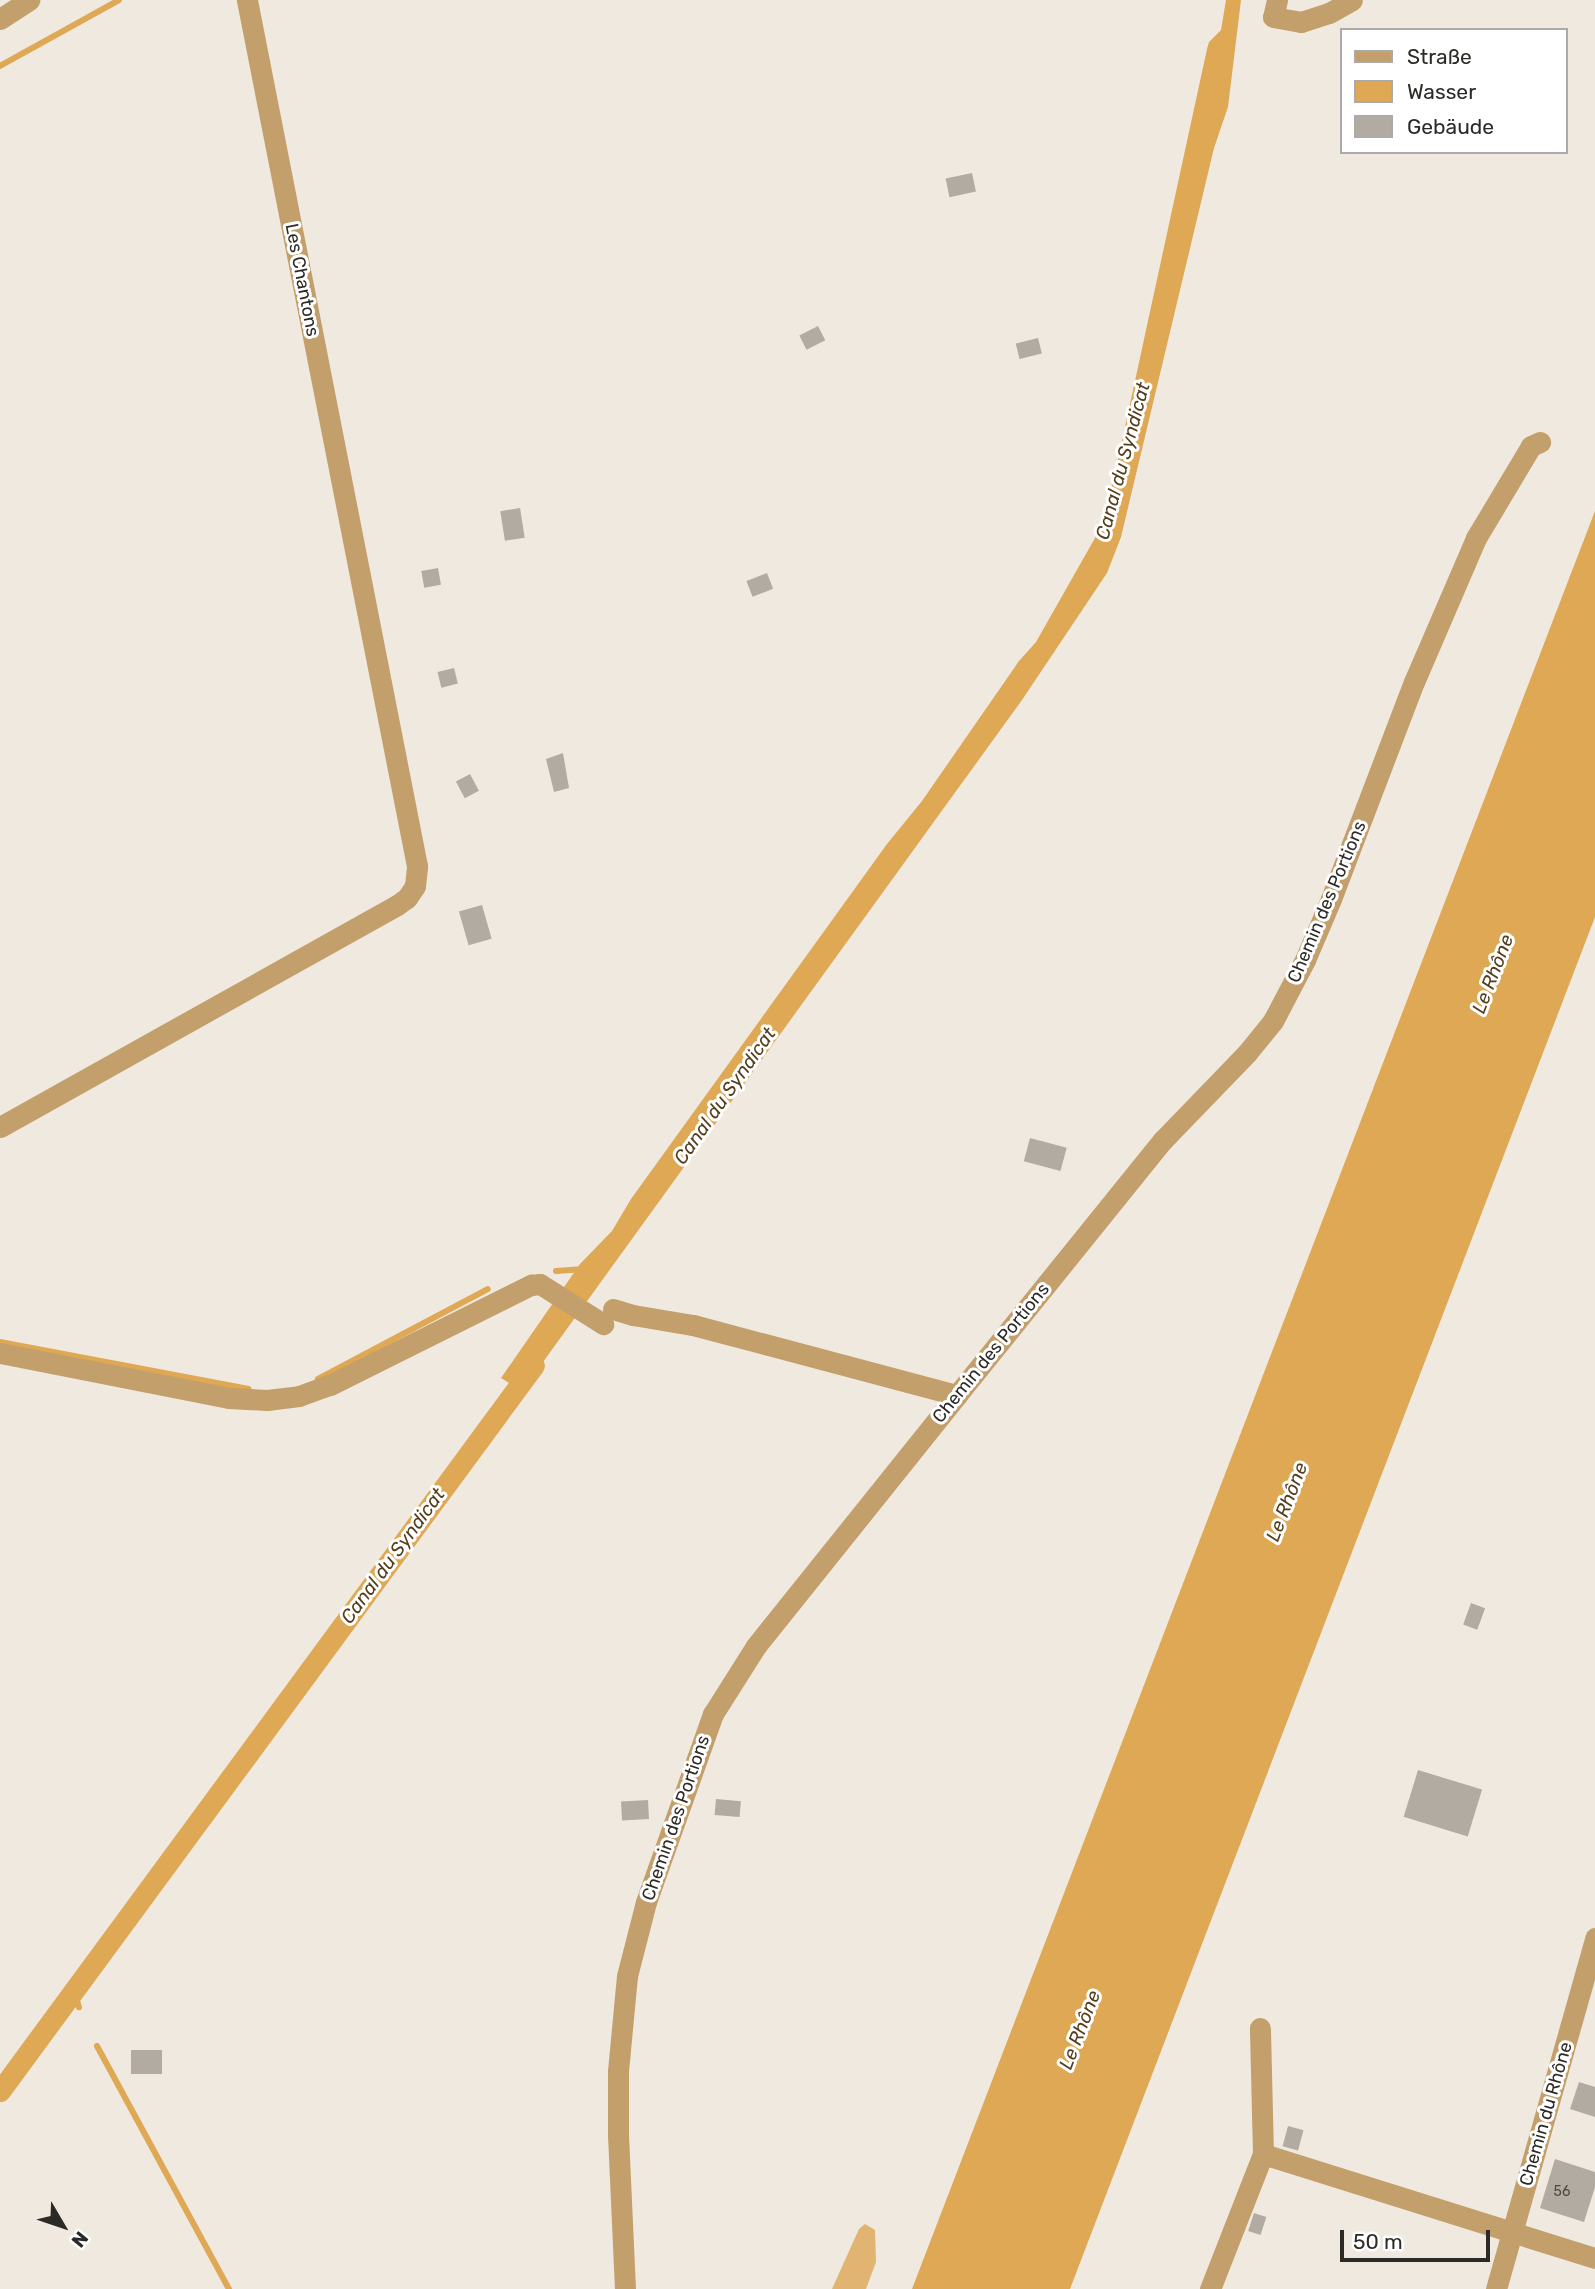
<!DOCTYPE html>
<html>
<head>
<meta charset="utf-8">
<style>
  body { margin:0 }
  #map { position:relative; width:1595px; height:2289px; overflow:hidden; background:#f0e9df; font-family:Rubik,sans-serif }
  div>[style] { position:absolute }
  .green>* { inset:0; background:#e1b471 }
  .water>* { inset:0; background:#dea854 }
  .stream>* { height:6px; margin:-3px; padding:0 3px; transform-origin:3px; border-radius:3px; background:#dea854 }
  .canal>* { height:21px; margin:-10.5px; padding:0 10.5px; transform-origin:10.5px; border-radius:10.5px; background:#dea854 }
  .building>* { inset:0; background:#b1aba2; transform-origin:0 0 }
  .street>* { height:21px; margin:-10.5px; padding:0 10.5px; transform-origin:10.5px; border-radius:10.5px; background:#c39f6b }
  span { translate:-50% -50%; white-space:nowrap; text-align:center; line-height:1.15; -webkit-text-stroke:6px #fff; paint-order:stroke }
  .number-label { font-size:14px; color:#4d4a45 }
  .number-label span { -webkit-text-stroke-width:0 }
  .street-label { font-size:18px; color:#2c2a26 }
  .water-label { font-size:19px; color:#543d1a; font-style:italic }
  .legend { position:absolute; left:1340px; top:28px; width:228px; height:126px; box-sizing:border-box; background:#fff; border:2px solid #abaaa8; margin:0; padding:9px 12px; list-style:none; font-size:21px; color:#2c2a26 }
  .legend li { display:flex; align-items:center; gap:14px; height:35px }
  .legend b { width:35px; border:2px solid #abaaa8 }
  .north { position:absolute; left:28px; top:2191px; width:70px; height:70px; -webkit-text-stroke:5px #fff; paint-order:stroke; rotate:129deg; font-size:19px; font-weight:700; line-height:28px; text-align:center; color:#2c2a26 }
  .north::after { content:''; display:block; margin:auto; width:24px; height:32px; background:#2c2a26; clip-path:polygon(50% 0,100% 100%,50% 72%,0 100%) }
  .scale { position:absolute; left:1340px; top:2230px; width:150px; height:32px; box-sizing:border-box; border:4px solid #2c2a26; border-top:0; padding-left:9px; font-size:21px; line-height:24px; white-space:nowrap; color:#2c2a26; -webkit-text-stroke:5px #fff; paint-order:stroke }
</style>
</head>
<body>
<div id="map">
  <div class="green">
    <div style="clip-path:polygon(865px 2224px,875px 2230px,876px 2262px,866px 2289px,832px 2289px,859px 2229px)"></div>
  </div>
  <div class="water">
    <div style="clip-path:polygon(1226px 0,1241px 0,1228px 107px,1214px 148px,1121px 537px,1107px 573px,1022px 700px,522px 1391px,501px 1378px,580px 1264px,612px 1231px,631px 1199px,887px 844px,922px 801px,1019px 661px,1036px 642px,1095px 538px,1104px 518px,1120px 450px,1207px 49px,1209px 42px,1221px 30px)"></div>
    <div style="clip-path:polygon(1595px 511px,1595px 917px,1070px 2289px,912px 2289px)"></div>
  </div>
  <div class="stream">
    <div style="left:0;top:66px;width:136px;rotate:-29deg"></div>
    <div style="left:556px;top:1271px;width:29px;rotate:-4deg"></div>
    <div style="left:0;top:1342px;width:253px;rotate:10.7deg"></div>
    <div style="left:318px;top:1379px;width:192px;rotate:-27.9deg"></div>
    <div style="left:74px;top:1991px;width:17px;rotate:73deg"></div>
    <div style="left:97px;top:2046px;width:277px;rotate:61.5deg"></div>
  </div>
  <div class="canal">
    <div style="left:0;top:2091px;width:901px;rotate:-53.66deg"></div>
  </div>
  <div class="building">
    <div style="left:972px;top:173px;width:19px;height:27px;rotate:78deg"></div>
    <div style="left:818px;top:326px;width:16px;height:21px;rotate:63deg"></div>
    <div style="left:1038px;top:338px;width:16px;height:23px;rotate:76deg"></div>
    <div style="left:520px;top:508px;width:30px;height:20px;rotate:81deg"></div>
    <div style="left:438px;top:568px;width:17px;height:17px;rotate:80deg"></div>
    <div style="left:767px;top:573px;width:17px;height:22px;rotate:69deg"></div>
    <div style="left:454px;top:668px;width:16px;height:17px;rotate:76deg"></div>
    <div style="clip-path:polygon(563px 753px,569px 788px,554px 792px,546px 759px)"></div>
    <div style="left:470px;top:774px;width:19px;height:16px;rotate:62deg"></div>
    <div style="left:482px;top:905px;width:35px;height:24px;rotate:74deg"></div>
    <div style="left:1030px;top:1138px;width:38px;height:24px;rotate:15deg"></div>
    <div style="left:1471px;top:1603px;width:15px;height:23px;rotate:20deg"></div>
    <div style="left:1418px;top:1770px;width:67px;height:49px;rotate:17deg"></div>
    <div style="left:716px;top:1799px;width:25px;height:16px;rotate:5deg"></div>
    <div style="left:648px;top:1800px;width:19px;height:27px;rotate:87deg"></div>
    <div style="left:162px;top:2050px;width:24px;height:31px;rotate:90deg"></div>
    <div style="clip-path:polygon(1579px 2082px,1595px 2087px,1595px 2117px,1570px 2109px)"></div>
    <div style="left:1288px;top:2126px;width:16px;height:21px;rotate:15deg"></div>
    <div style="clip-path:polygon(1555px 2159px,1595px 2172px,1595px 2187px,1584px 2222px,1540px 2208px)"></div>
    <div style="left:1254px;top:2213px;width:13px;height:19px;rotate:18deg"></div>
  </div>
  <div class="street">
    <div style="left:1277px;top:0;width:17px;rotate:103deg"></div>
    <div style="left:1273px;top:17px;width:28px;rotate:10deg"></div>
    <div style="left:1301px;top:22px;width:29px;rotate:-18deg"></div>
    <div style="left:1329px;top:13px;width:26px;rotate:-29deg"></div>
    <div style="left:0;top:19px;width:35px;rotate:-33deg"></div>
    <div style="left:0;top:1127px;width:455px;rotate:-29.2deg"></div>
    <div style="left:397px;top:905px;width:12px;rotate:-35deg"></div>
    <div style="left:407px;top:898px;width:14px;rotate:-56deg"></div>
    <div style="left:415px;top:886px;width:20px;rotate:-84deg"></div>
    <div style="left:417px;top:866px;width:883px;rotate:-101.11deg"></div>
    <div style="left:613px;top:1309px;width:21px;rotate:17deg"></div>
    <div style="left:633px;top:1315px;width:61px;rotate:9.5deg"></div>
    <div style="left:693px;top:1325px;width:273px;rotate:14.9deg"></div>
    <div style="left:0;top:1353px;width:233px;rotate:11.1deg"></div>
    <div style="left:229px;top:1398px;width:38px;rotate:3deg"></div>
    <div style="left:267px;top:1400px;width:32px;rotate:-7deg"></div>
    <div style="left:299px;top:1396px;width:33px;rotate:-20deg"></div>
    <div style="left:330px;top:1385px;width:225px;rotate:-26.5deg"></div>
    <div style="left:531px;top:1285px;width:9px;rotate:-6deg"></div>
    <div style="left:540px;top:1284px;width:75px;rotate:32.4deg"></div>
    <div style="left:1263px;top:2154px;width:348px;rotate:17.4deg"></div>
    <div style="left:625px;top:2289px;width:153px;rotate:-92.6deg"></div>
    <div style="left:618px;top:2136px;width:65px;rotate:-90deg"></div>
    <div style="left:618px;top:2071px;width:95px;rotate:-84.6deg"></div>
    <div style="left:627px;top:1976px;width:76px;rotate:-75.6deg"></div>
    <div style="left:646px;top:1902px;width:200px;rotate:-70.4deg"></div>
    <div style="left:713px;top:1714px;width:80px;rotate:-57.7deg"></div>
    <div style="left:756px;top:1646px;width:322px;rotate:-51.3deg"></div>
    <div style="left:957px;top:1395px;width:328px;rotate:-51.1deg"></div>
    <div style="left:1163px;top:1140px;width:121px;rotate:-46deg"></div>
    <div style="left:1247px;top:1053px;width:41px;rotate:-50.9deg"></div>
    <div style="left:1273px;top:1021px;width:69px;rotate:-62.3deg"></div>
    <div style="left:1305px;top:960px;width:66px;rotate:-66.9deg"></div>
    <div style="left:1331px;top:899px;width:232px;rotate:-69.1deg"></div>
    <div style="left:1414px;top:682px;width:157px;rotate:-66.7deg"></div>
    <div style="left:1476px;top:538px;width:107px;rotate:-59.1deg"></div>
    <div style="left:1531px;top:446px;width:10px;rotate:-24deg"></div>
    <div style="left:1210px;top:2289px;width:145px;rotate:-68.6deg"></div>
    <div style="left:1263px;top:2154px;width:126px;rotate:-91.4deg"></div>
    <div style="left:1496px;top:2289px;width:365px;rotate:-74.2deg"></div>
  </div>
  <div class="number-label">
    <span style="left:1562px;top:2192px">56</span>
  </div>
  <div class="street-label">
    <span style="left:302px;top:280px;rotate:79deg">Les Chantons</span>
    <span style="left:1327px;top:902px;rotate:-67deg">Chemin des Portions</span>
    <span style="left:991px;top:1353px;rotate:-51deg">Chemin des Portions</span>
    <span style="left:676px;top:1818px;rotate:-71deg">Chemin des Portions</span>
    <span style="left:1546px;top:2114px;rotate:-74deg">Chemin du Rhône</span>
  </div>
  <div class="water-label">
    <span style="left:1123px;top:461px;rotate:-75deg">Canal du Syndicat</span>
    <span style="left:1493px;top:974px;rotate:-69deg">Le Rhône</span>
    <span style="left:725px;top:1096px;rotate:-55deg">Canal du Syndicat</span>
    <span style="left:1287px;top:1502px;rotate:-69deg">Le Rhône</span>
    <span style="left:393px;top:1556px;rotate:-54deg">Canal du Syndicat</span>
    <span style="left:1080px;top:2030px;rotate:-69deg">Le Rhône</span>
  </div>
  <ul class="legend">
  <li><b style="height:9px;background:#c39f6b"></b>Straße</li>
  <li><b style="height:19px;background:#dea854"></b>Wasser</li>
  <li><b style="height:19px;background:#b1aba2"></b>Gebäude</li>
  </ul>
  <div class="north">N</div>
  <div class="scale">50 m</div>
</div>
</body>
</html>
